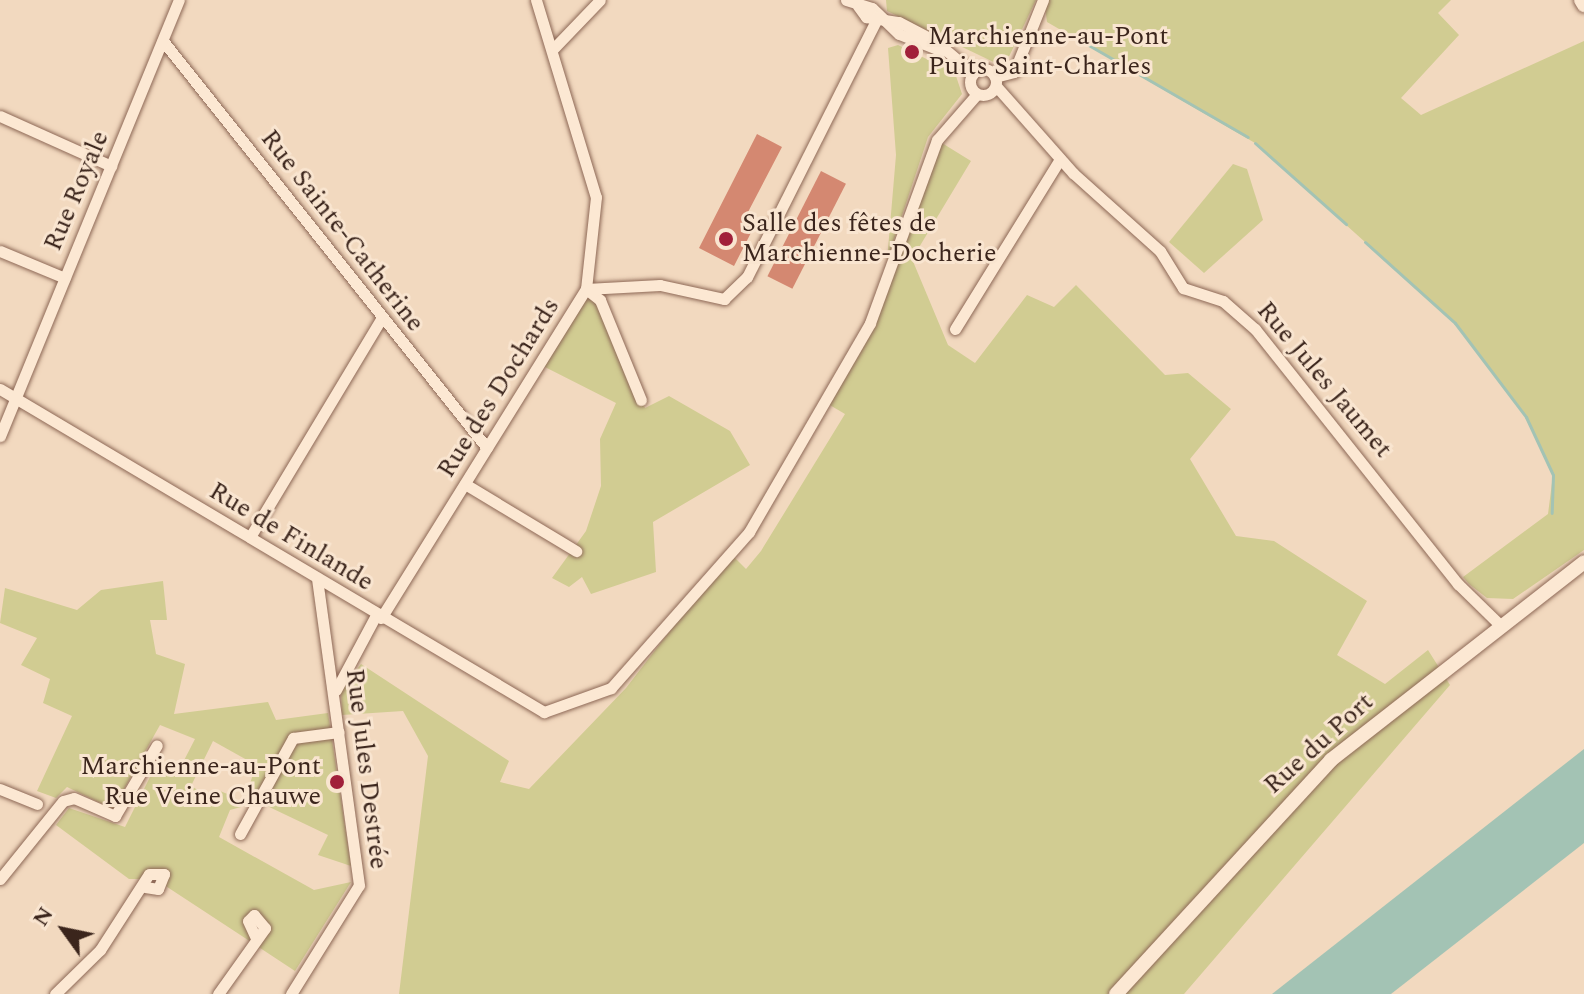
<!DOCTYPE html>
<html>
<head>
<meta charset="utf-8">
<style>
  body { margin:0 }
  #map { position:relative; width:1584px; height:994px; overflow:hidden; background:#f2d9bf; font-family:Spectral,serif }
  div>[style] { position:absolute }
  .green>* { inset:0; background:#d1cc92 }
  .water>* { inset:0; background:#a3c3b4 }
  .stream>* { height:3px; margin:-1.5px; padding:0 1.5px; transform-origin:1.5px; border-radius:1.5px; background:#a3c3b4 }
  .building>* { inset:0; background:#d48871; transform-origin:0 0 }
  .roads { filter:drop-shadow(0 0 2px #8d6856) drop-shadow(0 0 2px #8d6856) }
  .minor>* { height:11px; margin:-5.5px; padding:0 5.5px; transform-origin:5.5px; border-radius:5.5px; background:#fce8d3 }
  .minor>.ring { margin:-5.5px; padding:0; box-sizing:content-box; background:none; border:11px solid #fce8d3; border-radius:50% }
  .tertiary>* { height:14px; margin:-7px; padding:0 7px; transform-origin:7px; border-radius:7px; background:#fce8d3 }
  .secondary>* { height:14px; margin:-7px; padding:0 7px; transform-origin:7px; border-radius:7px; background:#fce8d3 }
  .dots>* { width:22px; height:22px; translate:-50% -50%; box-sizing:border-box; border:4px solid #f9e5d0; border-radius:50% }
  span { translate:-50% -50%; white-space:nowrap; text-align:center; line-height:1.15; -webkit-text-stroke:6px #f9e5d0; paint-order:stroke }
  .poi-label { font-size:26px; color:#3b251c }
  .left { translate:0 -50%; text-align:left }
  .right { translate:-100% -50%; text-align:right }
  .street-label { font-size:26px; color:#3b251c }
  .north { position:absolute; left:24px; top:890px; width:80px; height:80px; -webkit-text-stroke:6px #f9e5d0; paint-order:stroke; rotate:303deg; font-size:22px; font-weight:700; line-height:32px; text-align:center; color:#3b251c }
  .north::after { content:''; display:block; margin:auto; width:28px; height:36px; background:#3b251c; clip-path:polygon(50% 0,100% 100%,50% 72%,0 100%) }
</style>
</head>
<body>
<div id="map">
  <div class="green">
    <div style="clip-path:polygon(886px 0,1036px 0,1004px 67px,887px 11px)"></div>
    <div style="clip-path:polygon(1044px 0,1451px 0,1438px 13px,1459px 35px,1401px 98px,1421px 115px,1584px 41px,1584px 550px,1513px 599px,1487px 598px,1469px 584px,1463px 577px,1548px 514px,1553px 475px,1526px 417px,1455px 323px,1255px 143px,1047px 22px)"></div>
    <div style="clip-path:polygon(898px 45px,955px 73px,962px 94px,928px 137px,887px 261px,896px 155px,888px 48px)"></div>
    <div style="clip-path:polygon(937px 140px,971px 161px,912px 259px,948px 345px,975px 363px,1027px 295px,1054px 307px,1076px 285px,1165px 375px,1188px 373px,1231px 409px,1190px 459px,1236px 536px,1274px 541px,1367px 601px,1337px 655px,1385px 684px,1428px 650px,1450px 685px,1184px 994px,399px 994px,428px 756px,403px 711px,342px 715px,341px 690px,361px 664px,509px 761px,500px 782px,529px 789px,626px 688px,730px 553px,746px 569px,761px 551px,845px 414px,828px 404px,857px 354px)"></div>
    <div style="clip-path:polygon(1233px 164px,1247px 169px,1263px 220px,1204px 273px,1169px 242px)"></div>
    <div style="clip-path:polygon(586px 289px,600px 300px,645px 408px,669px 396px,730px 431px,750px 465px,653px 522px,656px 572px,591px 594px,582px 577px,569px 587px,552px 578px,586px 531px,601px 486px,600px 439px,616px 403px,539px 364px)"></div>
    <div style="clip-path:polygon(163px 581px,167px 620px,150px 620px,156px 654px,185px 664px,174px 714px,268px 702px,276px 720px,328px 713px,351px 866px,318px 855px,328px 835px,246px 796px,256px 765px,213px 741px,191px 786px,215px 800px,220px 791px,235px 797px,241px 807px,230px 810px,219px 837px,314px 890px,351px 882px,295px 971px,155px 879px,129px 879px,56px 825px,69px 808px,125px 827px,156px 765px,176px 776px,195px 739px,160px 725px,113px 809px,67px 787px,56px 798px,37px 791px,72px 716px,43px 703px,50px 679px,21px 665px,37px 638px,0 623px,5px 588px,77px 610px,101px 590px)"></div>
  </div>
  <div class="water">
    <div style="clip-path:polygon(1584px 749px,1584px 843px,1391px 994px,1272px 994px)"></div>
  </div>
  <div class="stream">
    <div style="left:1085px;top:43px;width:188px;rotate:30deg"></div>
    <div style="left:1255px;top:143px;width:122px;rotate:41.7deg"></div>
    <div style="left:1365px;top:242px;width:121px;rotate:42deg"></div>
    <div style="left:1455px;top:323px;width:118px;rotate:52.9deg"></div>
    <div style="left:1526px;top:417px;width:64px;rotate:65deg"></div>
    <div style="left:1553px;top:475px;width:38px;rotate:92deg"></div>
  </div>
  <div class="building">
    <div style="clip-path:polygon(757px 134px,782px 147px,747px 214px,758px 219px,734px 266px,699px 248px)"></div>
    <div style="left:821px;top:171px;width:28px;height:118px;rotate:27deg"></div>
  </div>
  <div class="roads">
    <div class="minor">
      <div style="left:536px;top:0;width:206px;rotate:73.1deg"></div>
      <div style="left:596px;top:197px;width:93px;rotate:96.2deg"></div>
      <div style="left:586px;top:289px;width:18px;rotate:38deg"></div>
      <div style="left:600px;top:300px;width:108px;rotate:67.7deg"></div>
      <div style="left:846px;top:0;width:27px;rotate:17deg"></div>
      <div style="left:872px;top:8px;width:37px;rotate:44deg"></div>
      <div style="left:899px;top:34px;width:46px;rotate:21.6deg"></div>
      <div style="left:858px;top:6px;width:14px;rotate:54deg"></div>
      <div style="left:866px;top:17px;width:33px;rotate:9deg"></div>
      <div style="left:899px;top:22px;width:41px;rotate:27.8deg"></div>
      <div style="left:935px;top:41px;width:50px;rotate:40.1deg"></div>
      <div style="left:163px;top:41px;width:520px;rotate:51.48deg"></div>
      <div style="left:552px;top:50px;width:69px;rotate:-46.2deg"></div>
      <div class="ring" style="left:970px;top:69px;width:15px;height:15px"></div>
      <div style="left:995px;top:77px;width:20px;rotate:-15deg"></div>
      <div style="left:1014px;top:72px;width:78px;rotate:-68.1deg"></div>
      <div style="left:996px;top:86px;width:116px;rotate:48.5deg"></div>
      <div style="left:1073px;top:173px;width:117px;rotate:41.9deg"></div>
      <div style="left:1160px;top:251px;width:44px;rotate:58.1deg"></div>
      <div style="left:1183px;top:288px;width:42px;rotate:18deg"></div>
      <div style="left:1223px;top:301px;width:43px;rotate:41.2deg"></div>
      <div style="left:1255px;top:329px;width:326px;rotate:51.5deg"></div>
      <div style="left:1458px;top:584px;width:60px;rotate:44.3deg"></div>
      <div style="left:0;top:116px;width:122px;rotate:24.2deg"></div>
      <div style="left:0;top:251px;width:70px;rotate:22.6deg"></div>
      <div style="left:955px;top:329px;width:200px;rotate:-58.3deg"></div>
      <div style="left:0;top:389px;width:633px;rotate:30.7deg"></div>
      <div style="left:544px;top:712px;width:71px;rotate:-19.7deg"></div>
      <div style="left:611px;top:688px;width:208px;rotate:-48.5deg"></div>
      <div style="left:749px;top:532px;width:241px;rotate:-59.9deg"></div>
      <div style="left:870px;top:323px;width:195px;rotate:-69.9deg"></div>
      <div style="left:937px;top:140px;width:61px;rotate:-49deg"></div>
      <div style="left:0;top:436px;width:471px;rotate:-67.7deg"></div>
      <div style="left:465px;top:484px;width:130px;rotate:31.1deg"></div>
      <div style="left:250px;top:537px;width:257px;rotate:-59deg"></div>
      <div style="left:381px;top:618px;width:388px;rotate:-58.1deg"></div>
      <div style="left:586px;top:289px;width:74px;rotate:-3.1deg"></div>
      <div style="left:660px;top:285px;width:66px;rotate:12.3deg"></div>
      <div style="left:724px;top:299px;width:32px;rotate:-44deg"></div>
      <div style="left:747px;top:277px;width:292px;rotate:-63.3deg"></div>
      <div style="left:336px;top:690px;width:85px;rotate:-61.9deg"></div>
      <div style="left:0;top:789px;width:40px;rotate:22deg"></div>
      <div style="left:240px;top:834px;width:110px;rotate:-61.1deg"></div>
      <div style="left:293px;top:738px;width:46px;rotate:-7.4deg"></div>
      <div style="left:0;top:879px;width:100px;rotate:-51.1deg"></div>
      <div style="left:63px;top:801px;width:11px;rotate:-15deg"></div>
      <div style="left:74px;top:798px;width:45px;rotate:23.7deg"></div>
      <div style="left:115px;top:816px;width:82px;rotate:-59.4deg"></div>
      <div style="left:55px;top:994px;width:63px;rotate:-44.4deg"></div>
      <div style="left:100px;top:950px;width:90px;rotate:-57.2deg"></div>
      <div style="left:149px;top:874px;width:15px"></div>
      <div style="left:164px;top:874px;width:16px;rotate:112deg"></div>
      <div style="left:158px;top:889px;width:13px;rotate:-171deg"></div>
      <div style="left:218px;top:994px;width:81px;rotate:-54.5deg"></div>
      <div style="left:265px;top:928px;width:17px;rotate:-130deg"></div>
      <div style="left:254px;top:915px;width:8px;rotate:135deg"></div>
      <div style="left:248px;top:921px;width:19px;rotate:65deg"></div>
      <div style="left:291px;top:994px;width:128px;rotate:-58deg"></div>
      <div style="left:359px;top:885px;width:310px;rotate:-97.8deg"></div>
    </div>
    <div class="tertiary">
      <div style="left:1581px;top:0;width:6px;rotate:59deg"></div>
    </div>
    <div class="secondary">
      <div style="left:1116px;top:994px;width:318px;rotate:-47.4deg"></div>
      <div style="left:1331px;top:760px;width:321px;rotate:-38deg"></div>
    </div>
  </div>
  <div class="dots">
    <div style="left:912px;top:52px;background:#a1203a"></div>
    <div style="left:726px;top:239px;background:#a1203a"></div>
    <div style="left:337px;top:782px;background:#a1203a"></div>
  </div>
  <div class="poi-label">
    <span class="left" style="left:928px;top:52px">Marchienne-au-Pont<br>Puits Saint-Charles</span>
    <span class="left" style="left:742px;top:239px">Salle des fêtes de<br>Marchienne-Docherie</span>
    <span class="right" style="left:321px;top:782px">Marchienne-au-Pont<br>Rue Veine Chauwe</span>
  </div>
  <div class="street-label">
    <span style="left:77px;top:191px;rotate:-67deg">Rue Royale</span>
    <span style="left:342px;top:231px;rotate:52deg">Rue Sainte-Catherine</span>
    <span style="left:1324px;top:380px;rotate:50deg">Rue Jules Jaumet</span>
    <span style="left:499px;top:388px;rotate:-58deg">Rue des Dochards</span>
    <span style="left:291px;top:537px;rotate:31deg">Rue de Finlande</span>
    <span style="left:1319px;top:744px;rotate:-42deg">Rue du Port</span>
    <span style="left:366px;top:769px;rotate:83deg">Rue Jules Destrée</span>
  </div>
  <div class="north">N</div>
</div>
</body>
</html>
